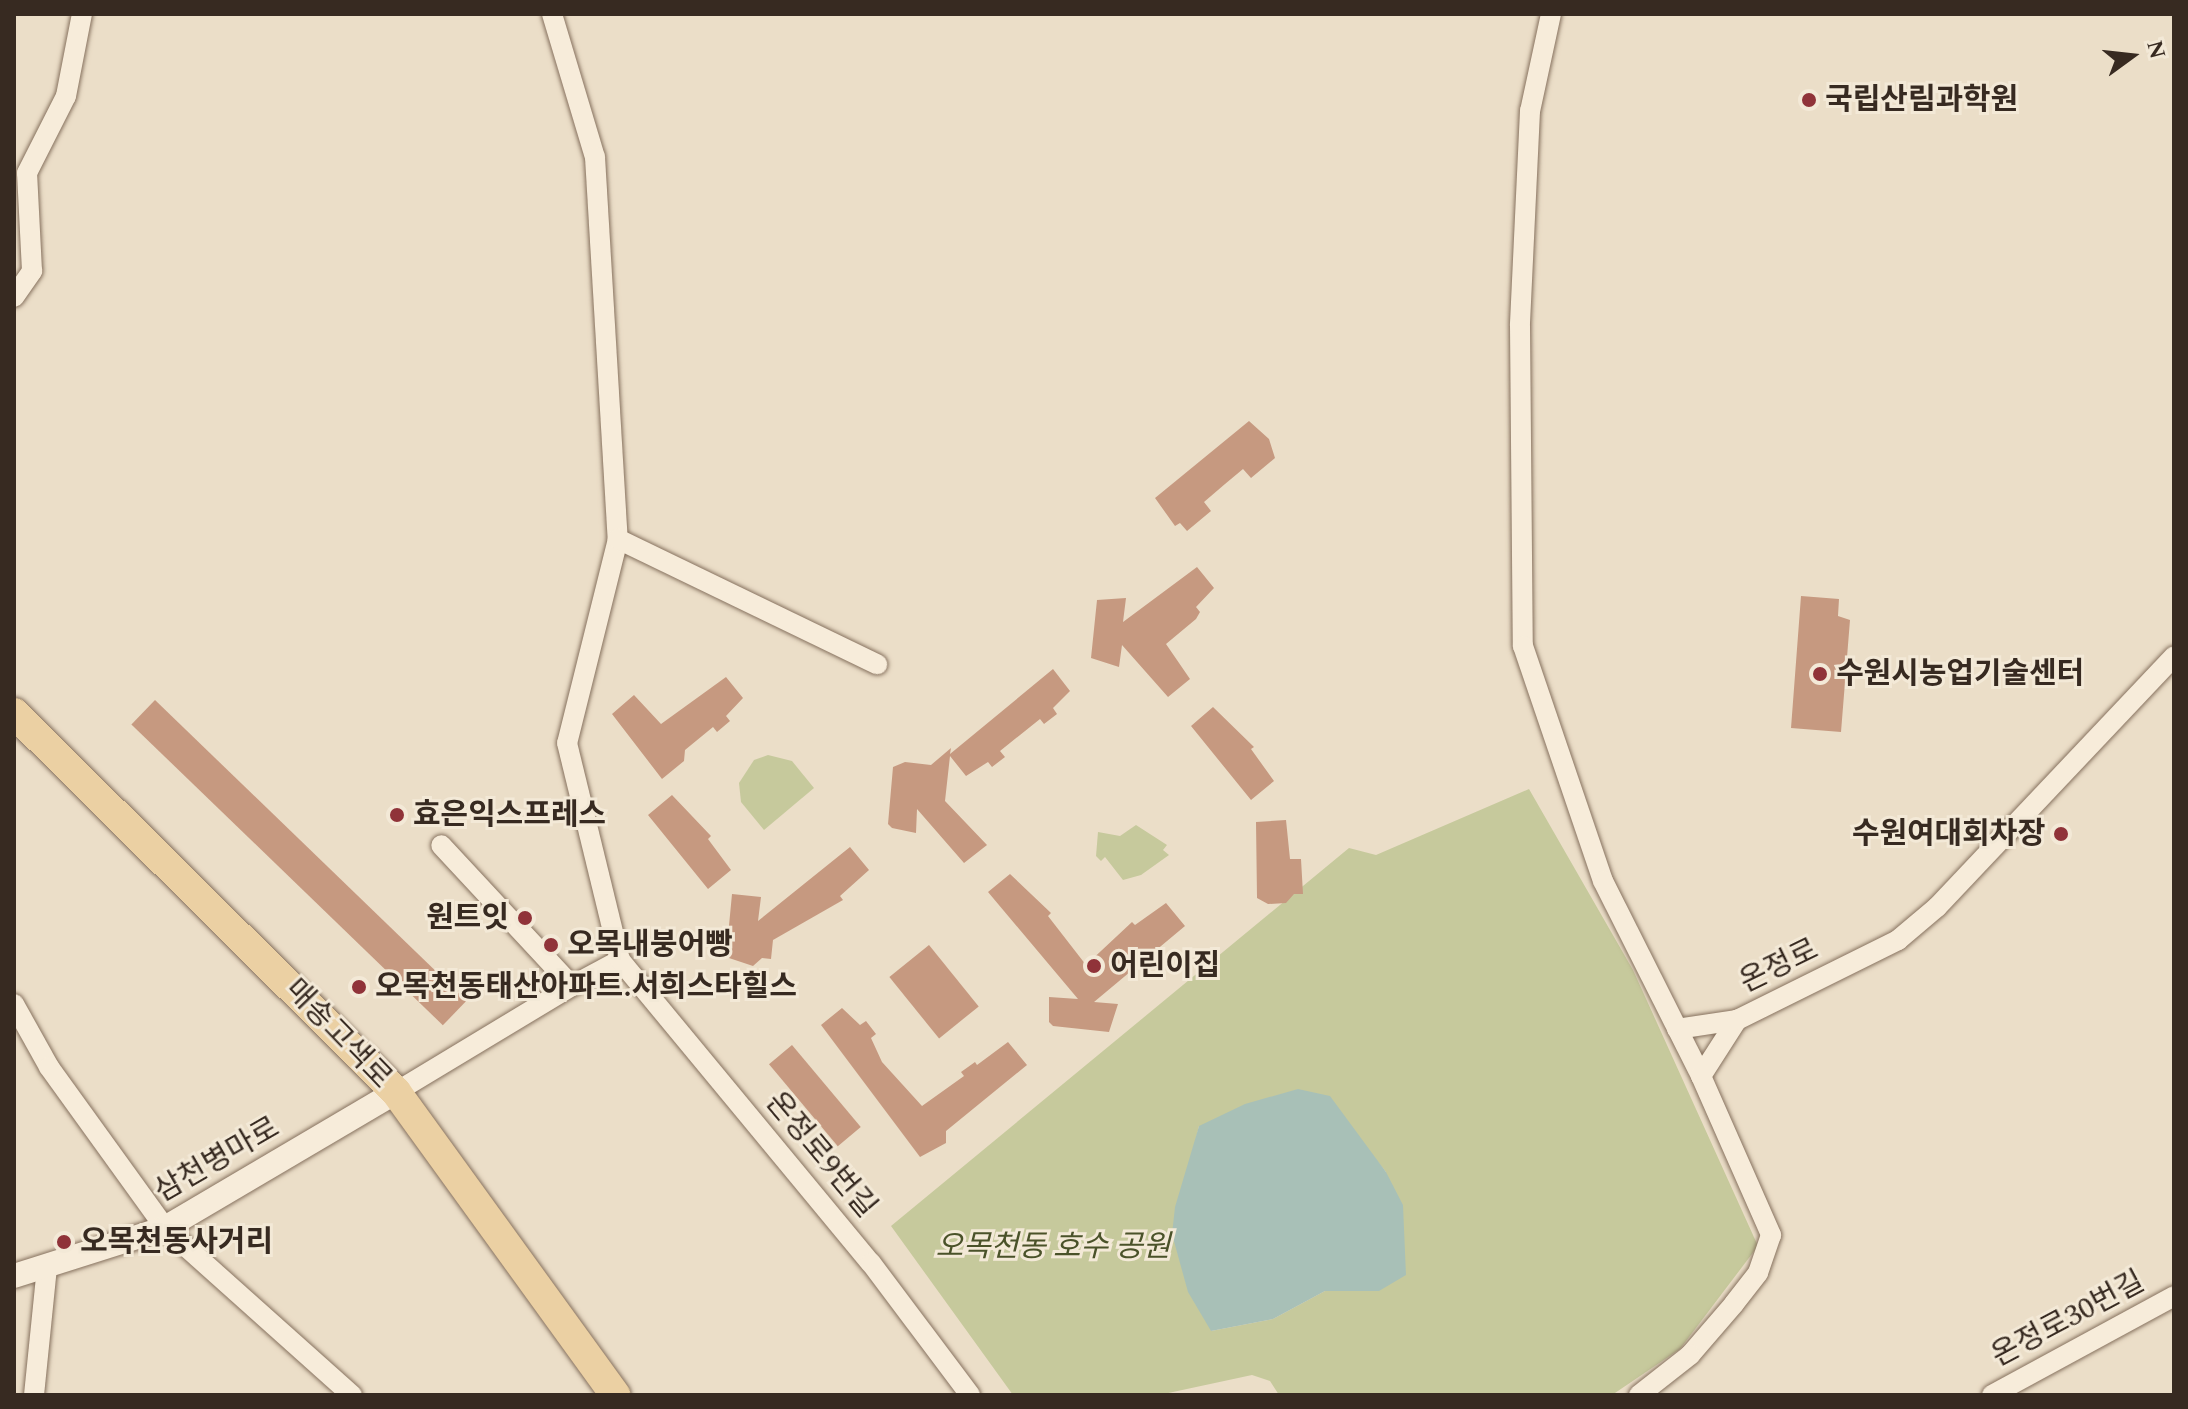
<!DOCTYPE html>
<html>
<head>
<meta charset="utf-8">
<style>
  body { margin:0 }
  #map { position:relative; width:2188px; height:1409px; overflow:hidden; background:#ebdec8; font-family:Spectral,"Noto Sans KR",serif }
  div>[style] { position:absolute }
  .green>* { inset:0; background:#c6c99c }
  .water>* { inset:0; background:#a8c0b7 }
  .building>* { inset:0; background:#c69980; transform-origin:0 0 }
  .roads { filter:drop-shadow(0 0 2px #86715e) drop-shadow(0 0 2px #86715e) }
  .minor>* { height:20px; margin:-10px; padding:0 10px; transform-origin:10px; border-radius:10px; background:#f7ecda }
  .tertiary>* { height:24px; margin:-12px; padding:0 12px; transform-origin:12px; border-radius:12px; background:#f7ecda }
  .primary>* { height:30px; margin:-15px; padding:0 15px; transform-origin:15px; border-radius:15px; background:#ebd0a3 }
  .dots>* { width:22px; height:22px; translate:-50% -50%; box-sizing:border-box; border:4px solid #f3e9d7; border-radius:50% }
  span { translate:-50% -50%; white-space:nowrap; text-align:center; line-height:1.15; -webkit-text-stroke:6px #f3e9d7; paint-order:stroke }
  .poi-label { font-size:30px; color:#372a21; font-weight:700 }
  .left { translate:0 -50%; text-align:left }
  .right { translate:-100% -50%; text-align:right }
  .street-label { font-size:30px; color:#372a21 }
  .park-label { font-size:30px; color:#4a5229; font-style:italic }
  .frame { position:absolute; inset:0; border:16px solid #372a21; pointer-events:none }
  .north { position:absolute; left:2092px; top:16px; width:80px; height:80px; -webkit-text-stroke:6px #f3e9d7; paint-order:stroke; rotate:75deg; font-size:22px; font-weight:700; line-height:32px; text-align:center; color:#372a21 }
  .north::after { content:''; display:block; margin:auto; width:28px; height:36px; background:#372a21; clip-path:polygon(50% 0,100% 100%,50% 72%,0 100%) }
</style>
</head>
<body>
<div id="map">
  <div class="green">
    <div style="clip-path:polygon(768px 755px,792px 761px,814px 788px,764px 830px,741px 802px,739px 783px,754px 760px)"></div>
    <div style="clip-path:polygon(evenodd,1529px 789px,1633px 970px,1758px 1246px,1680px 1349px,1612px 1395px,1279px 1395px,1270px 1381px,1252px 1375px,1159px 1395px,1013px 1395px,891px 1226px,1349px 848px,1376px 855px,1529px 789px,1199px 1126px,1361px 1141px,1386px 1172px,1379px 1291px,1325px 1291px,1273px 1319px,1211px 1331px,1192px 1155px,1199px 1126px)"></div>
    <div style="clip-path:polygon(1136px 825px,1167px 845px,1163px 850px,1169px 855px,1141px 875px,1123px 880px,1105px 857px,1101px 861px,1096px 856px,1098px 832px,1120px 836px)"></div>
  </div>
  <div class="water">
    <div style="clip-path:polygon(1298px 1089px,1330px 1096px,1386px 1172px,1403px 1205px,1406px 1275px,1379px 1291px,1325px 1291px,1273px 1319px,1211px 1331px,1188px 1292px,1172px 1234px,1175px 1207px,1199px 1126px,1245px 1104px)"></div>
  </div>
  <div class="building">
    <div style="clip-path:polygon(1249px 421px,1269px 439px,1275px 458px,1251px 478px,1243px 469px,1225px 484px,1204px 502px,1211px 511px,1187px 531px,1180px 523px,1175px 526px,1155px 498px)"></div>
    <div style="clip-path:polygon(1197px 567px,1214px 588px,1196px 607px,1200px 612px,1196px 619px,1166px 644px,1190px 679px,1168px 697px,1122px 645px,1119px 667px,1091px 658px,1097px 600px,1126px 598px,1123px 622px)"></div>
    <div style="clip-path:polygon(1801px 596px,1839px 599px,1838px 616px,1850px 620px,1841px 732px,1791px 728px)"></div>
    <div style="clip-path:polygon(1053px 669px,1070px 691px,1053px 708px,1057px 714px,1044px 724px,1040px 719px,1000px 751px,1005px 757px,992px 767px,988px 762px,966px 776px,950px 756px,945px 801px,987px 845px,964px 863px,917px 809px,916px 833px,892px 828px,888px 824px,893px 767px,905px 762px,931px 765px,951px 748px,950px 754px)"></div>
    <div style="clip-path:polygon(726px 677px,743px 698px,726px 716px,730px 721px,717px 732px,713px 727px,685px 750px,684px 761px,662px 779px,612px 714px,634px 695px,661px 724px)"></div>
    <div style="left:155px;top:700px;width:433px;height:34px;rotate:44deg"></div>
    <div style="clip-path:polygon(1213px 707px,1254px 747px,1251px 749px,1274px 781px,1251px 800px,1191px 726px)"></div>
    <div style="clip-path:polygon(672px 795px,711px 836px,708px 839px,731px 870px,708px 889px,648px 815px)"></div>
    <div style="clip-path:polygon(1286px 820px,1290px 859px,1301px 859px,1303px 894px,1294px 894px,1286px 903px,1268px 904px,1257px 898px,1256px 822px)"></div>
    <div style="clip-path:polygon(850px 847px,869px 870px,840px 896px,843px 900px,773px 940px,771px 959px,762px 958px,753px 966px,726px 957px,732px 894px,761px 897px,758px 921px)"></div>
    <div style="clip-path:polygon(1010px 874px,1051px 913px,1048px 916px,1086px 965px,1132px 922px,1135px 925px,1166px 903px,1185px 926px,1094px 1002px,1118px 1004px,1109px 1032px,1053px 1026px,1049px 1022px,1049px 997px,1078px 999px,988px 892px)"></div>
    <div style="left:929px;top:945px;width:79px;height:51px;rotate:51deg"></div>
    <div style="clip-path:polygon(842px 1008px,860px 1025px,866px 1021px,876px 1034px,871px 1038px,882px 1062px,922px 1106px,964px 1076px,961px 1072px,975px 1062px,977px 1065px,1008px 1042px,1027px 1065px,946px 1131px,946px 1143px,920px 1157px,821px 1025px)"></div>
    <div style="left:792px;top:1045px;width:107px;height:30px;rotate:50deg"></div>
  </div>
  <div class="roads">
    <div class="minor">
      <div style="left:552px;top:14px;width:149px;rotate:73.3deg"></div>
      <div style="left:595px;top:157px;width:383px;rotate:86.6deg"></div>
      <div style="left:618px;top:539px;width:210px;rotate:104deg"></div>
      <div style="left:567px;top:743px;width:223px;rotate:76.3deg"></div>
      <div style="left:620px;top:960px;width:55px;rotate:151.6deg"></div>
      <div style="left:1551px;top:14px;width:99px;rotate:102.2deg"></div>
      <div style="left:1530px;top:111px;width:215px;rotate:92.7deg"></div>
      <div style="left:1520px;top:326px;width:320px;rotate:89.5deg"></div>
      <div style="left:1523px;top:646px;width:248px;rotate:71.2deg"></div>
      <div style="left:1603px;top:881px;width:218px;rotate:63.3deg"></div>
      <div style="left:1701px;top:1076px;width:174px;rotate:66.2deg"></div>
      <div style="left:1771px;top:1235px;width:40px;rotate:108.9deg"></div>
      <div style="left:1758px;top:1273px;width:39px;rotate:128deg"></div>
      <div style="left:1734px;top:1304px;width:67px;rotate:130.8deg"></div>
      <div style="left:1690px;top:1355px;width:65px;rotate:141.9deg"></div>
      <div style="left:14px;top:297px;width:32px;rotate:-55deg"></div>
      <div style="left:32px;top:271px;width:98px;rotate:-92.9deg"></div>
      <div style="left:27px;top:173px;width:86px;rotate:-63.1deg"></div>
      <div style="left:66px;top:96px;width:84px;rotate:-79deg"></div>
      <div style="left:618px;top:539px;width:288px;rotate:25.8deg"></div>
      <div style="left:620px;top:960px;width:393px;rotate:50.4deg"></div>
      <div style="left:871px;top:1263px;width:165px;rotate:53.1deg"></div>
      <div style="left:14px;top:1004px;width:72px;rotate:60.9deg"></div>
      <div style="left:49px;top:1067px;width:198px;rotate:54.2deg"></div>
      <div style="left:165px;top:1228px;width:251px;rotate:41.8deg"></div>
      <div style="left:1677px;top:1029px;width:61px;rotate:-8.5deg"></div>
      <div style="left:1701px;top:1076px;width:67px;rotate:-57.3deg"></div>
      <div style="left:1737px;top:1020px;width:180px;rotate:-26.4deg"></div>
      <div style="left:1898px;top:940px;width:51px;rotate:-40.2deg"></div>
      <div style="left:1937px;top:907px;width:345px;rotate:-46.6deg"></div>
      <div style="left:396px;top:1092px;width:205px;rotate:-31.1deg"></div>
      <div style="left:572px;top:986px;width:192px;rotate:-132.9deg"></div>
      <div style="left:34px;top:1395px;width:130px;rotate:-84.2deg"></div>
      <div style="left:1992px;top:1395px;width:207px;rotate:-28.5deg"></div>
    </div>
    <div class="tertiary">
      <div style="left:14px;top:1276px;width:158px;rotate:-17.6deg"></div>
      <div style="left:165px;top:1228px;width:268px;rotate:-30.5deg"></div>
    </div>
    <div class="primary">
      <div style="left:14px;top:713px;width:538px;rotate:44.77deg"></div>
      <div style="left:396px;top:1092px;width:374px;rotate:54.1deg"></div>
    </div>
  </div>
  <div class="dots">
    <div style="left:1809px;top:100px;background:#903339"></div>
    <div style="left:1820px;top:674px;background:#903339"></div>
    <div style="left:397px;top:815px;background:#903339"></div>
    <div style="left:2061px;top:834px;background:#903339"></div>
    <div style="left:525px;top:918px;background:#903339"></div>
    <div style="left:551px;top:945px;background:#903339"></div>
    <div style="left:1094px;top:966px;background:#903339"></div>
    <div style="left:359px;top:987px;background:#903339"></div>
    <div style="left:64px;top:1242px;background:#903339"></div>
  </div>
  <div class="poi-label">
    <span class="left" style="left:1825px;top:100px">국립산림과학원</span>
    <span class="left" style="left:1836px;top:674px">수원시농업기술센터</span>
    <span class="left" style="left:413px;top:815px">효은익스프레스</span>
    <span class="right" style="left:2045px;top:834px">수원여대회차장</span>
    <span class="right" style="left:509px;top:918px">원트잇</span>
    <span class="left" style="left:567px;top:945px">오목내붕어빵</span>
    <span class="left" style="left:1110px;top:966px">어린이집</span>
    <span class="left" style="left:375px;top:987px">오목천동태산아파트.서희스타힐스</span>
    <span class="left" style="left:80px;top:1242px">오목천동사거리</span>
  </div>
  <div class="street-label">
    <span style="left:1779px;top:966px;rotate:-26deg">온정로</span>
    <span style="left:338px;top:1034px;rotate:46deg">매송고색로</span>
    <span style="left:821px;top:1155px;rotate:50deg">온정로9번길</span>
    <span style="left:217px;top:1160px;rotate:-30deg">삼천병마로</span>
    <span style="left:2068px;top:1319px;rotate:-28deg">온정로30번길</span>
  </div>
  <div class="park-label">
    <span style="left:1053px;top:1247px">오목천동 호수 공원</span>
  </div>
  <div class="frame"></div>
  <div class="north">N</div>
</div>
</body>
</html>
